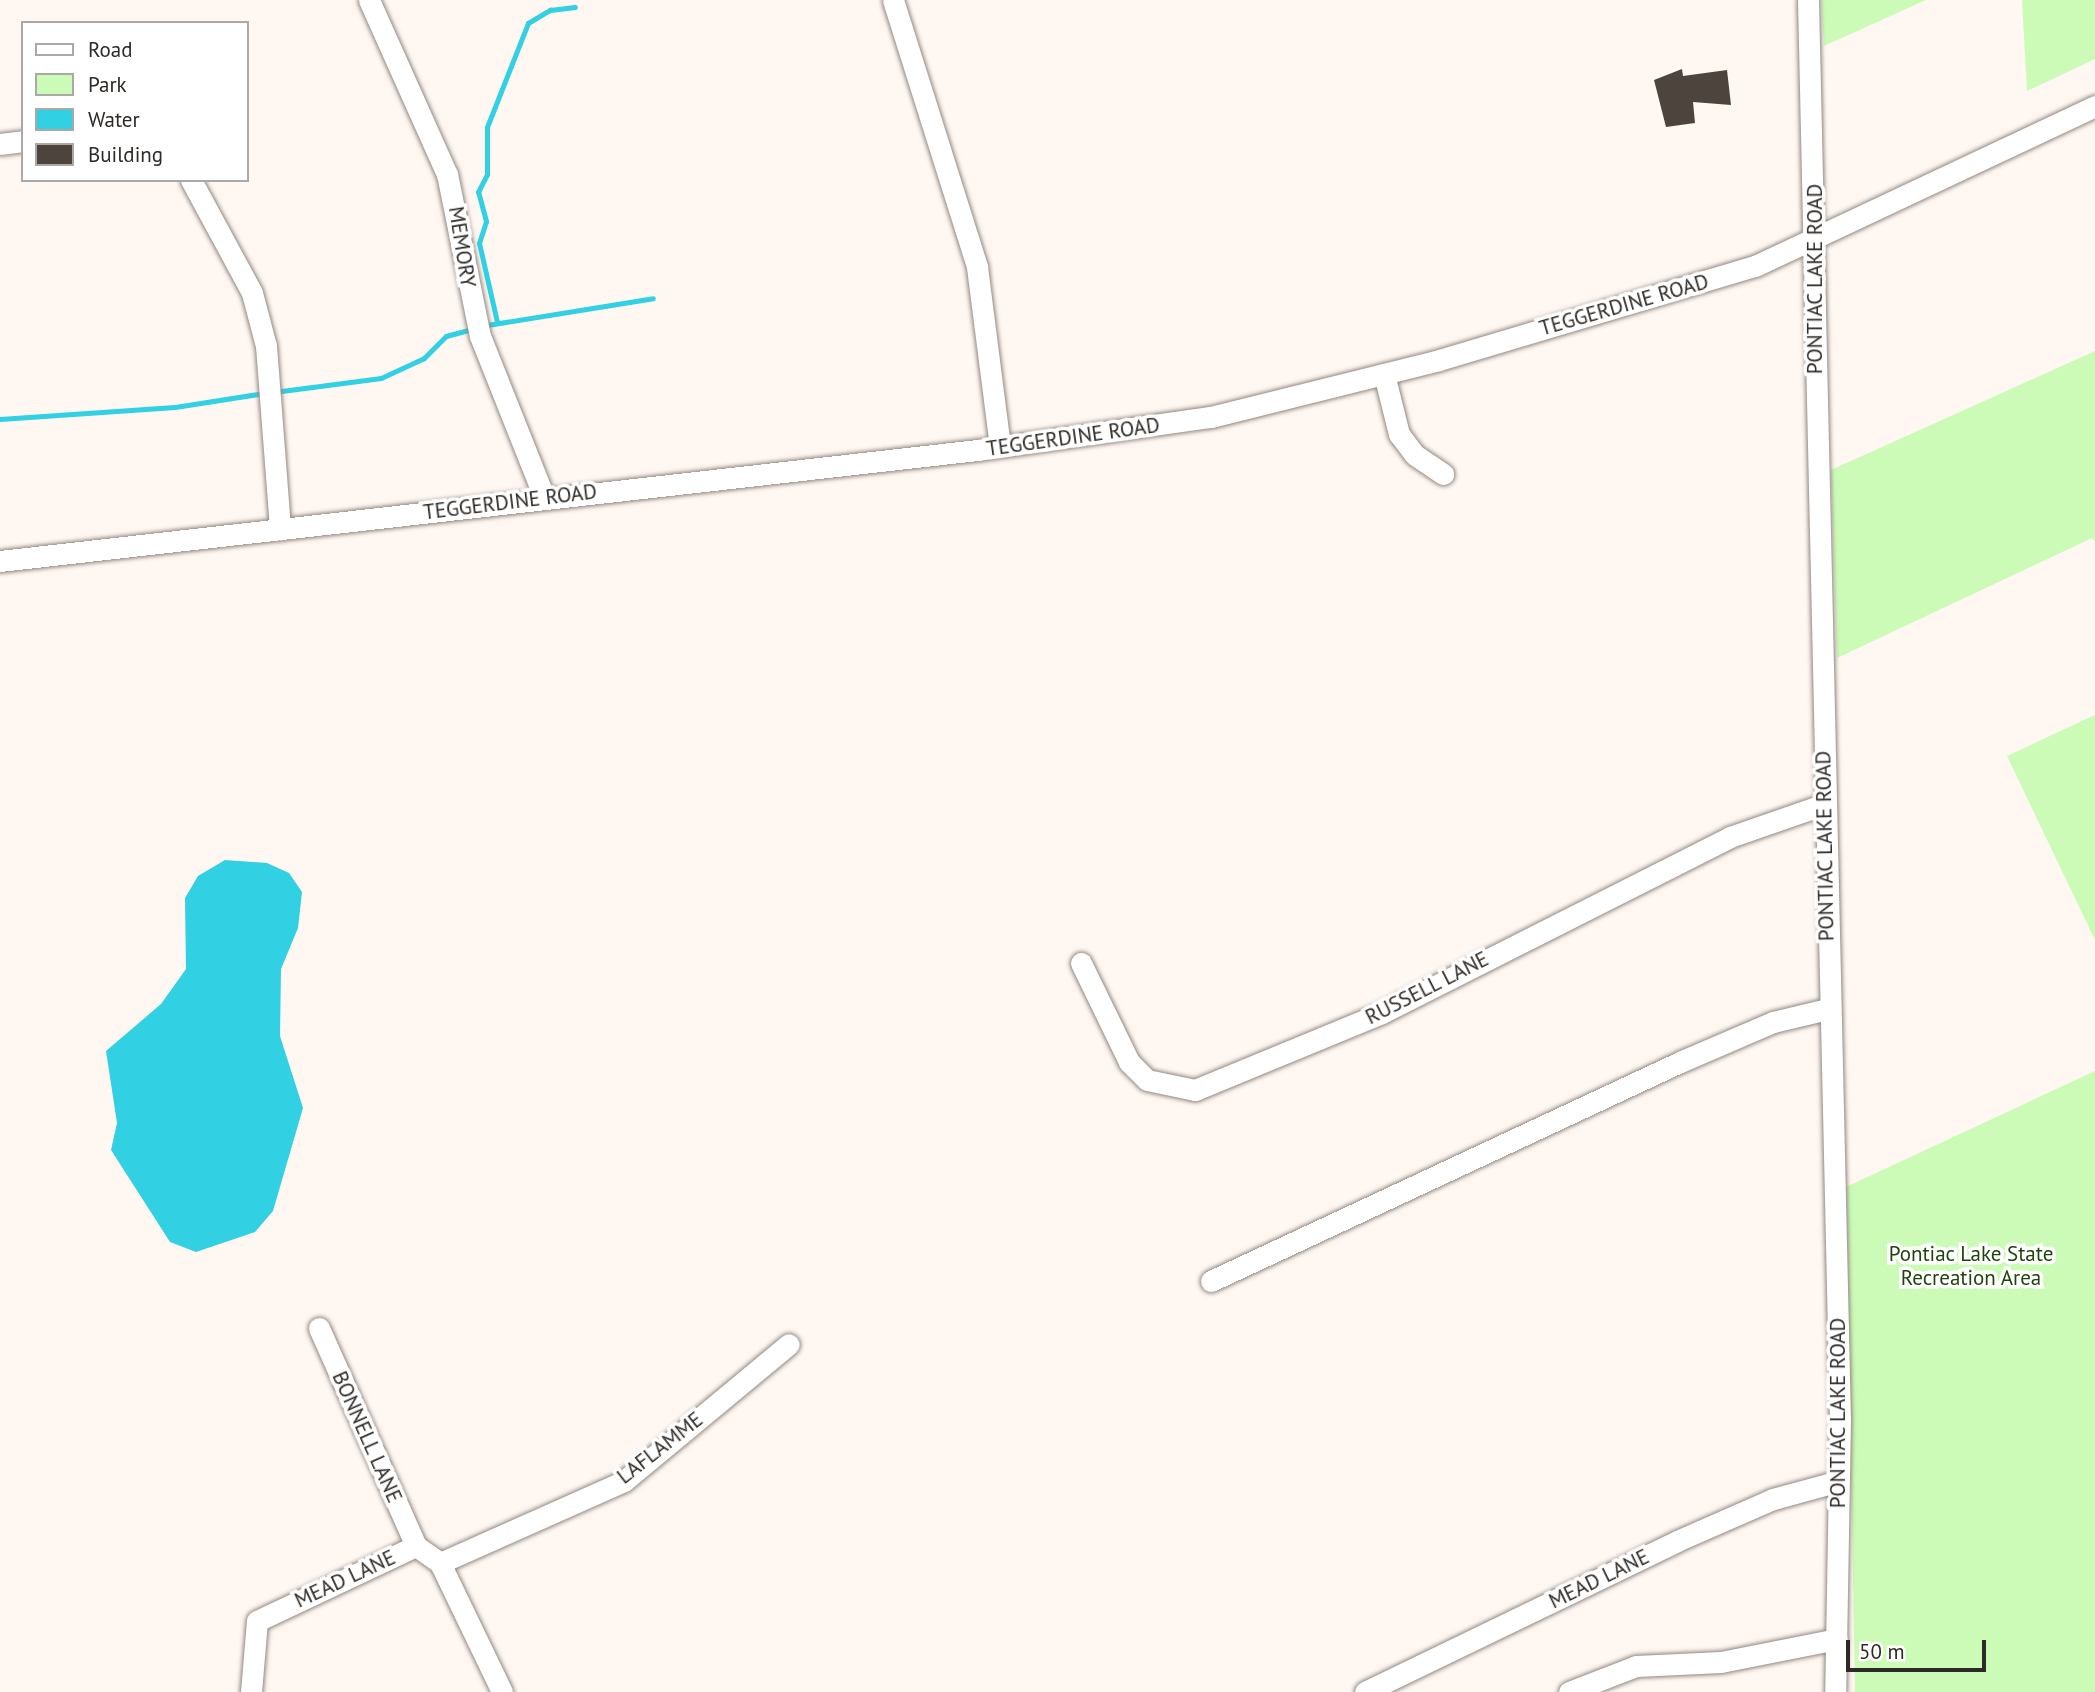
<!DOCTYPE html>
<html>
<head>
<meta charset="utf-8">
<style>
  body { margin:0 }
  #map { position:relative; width:2095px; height:1692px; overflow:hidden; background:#fef7f2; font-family:"PT Sans",sans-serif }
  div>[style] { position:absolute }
  .green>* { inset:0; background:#ccfbb7 }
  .water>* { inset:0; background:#31d0e3 }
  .stream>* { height:5px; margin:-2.5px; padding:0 2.5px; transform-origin:2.5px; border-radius:2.5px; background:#31d0e3 }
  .building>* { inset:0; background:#4d453d }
  .roads { filter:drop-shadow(0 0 2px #938881) drop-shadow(0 0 2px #938881) }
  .minor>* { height:21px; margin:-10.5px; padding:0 10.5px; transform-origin:10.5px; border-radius:10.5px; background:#fff }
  span { translate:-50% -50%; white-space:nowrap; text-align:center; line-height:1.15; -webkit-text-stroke:7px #fff; paint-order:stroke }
  .street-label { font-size:21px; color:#2d2926 }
  .park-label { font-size:21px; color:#20440a }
  .legend { position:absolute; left:21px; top:21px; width:228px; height:161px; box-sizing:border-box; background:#fff; border:2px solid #aba9a8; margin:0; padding:9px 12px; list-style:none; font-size:21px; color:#2d2926 }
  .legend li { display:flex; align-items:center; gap:14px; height:35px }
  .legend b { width:35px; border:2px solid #aba9a8 }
  .scale { position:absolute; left:1846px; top:1640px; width:140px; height:32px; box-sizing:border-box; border:4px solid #2d2926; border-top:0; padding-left:9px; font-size:21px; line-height:24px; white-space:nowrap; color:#2d2926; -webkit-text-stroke:5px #fff; paint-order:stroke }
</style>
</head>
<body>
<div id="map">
  <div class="green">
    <div style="clip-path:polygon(1821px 0,1926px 0,1824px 46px)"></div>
    <div style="clip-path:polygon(2022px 0,2095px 0,2095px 59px,2027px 91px)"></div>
    <div style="clip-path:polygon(2095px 351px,2095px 542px,2092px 538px,1837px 658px,1831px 470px)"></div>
    <div style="clip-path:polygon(2095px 715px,2095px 940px,2007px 756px)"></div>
    <div style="clip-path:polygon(2095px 1071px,2095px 1692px,1855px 1692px,1846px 1187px)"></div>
  </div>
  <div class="water">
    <div style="clip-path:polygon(225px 860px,267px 863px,289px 873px,302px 892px,298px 928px,281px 969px,280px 1036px,303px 1108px,273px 1211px,255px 1232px,196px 1252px,170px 1242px,111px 1150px,117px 1123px,106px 1051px,161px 1004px,186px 969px,185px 898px,198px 876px)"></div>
  </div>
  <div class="stream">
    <div style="left:497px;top:322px;width:81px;rotate:-102.8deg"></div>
    <div style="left:479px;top:243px;width:23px;rotate:-72deg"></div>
    <div style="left:486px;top:221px;width:30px;rotate:-105deg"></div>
    <div style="left:478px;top:192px;width:20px;rotate:-63deg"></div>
    <div style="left:487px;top:174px;width:47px;rotate:-90deg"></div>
    <div style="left:487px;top:127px;width:112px;rotate:-68.5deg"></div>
    <div style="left:528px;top:23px;width:26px;rotate:-31deg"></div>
    <div style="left:550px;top:10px;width:25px;rotate:-7deg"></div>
    <div style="left:481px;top:326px;width:174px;rotate:-9.2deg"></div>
    <div style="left:274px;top:392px;width:108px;rotate:-7.5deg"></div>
    <div style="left:381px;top:378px;width:47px;rotate:-24.9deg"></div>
    <div style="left:424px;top:358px;width:31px;rotate:-45deg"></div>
    <div style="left:446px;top:336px;width:27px;rotate:-15deg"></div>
    <div style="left:0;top:419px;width:175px;rotate:-3.9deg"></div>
    <div style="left:175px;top:407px;width:90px;rotate:-8.9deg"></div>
  </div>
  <div class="building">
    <div style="clip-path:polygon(1682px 69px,1683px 76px,1727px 70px,1731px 105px,1693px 102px,1695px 123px,1666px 127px,1654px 80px)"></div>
  </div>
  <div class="roads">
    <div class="minor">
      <div style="left:369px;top:0;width:191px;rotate:65.9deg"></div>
      <div style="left:447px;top:174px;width:165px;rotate:78.5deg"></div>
      <div style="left:480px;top:336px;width:173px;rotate:68.3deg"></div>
      <div style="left:893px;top:0;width:280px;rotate:72.5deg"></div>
      <div style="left:977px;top:267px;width:181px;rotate:82.7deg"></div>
      <div style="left:1808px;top:0;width:1419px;rotate:88.71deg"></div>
      <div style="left:1840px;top:1419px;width:273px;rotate:91deg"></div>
      <div style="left:0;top:144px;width:23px;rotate:-7deg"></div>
      <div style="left:191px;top:180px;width:128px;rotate:61.6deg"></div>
      <div style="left:252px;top:293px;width:55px;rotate:75.2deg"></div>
      <div style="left:266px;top:346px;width:184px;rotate:85.6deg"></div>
      <div style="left:1384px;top:374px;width:62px;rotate:76deg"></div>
      <div style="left:1399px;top:434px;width:26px;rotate:53deg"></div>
      <div style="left:1415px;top:455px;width:34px;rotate:34deg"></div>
      <div style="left:0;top:561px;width:984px;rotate:-6.48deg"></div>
      <div style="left:978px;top:450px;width:235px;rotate:-8.1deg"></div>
      <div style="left:1211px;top:417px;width:235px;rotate:-14deg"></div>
      <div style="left:1439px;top:360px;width:330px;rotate:-16.6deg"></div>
      <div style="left:1755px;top:266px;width:376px;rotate:-25.2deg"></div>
      <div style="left:1081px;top:963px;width:110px;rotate:64.1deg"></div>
      <div style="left:1129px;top:1062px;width:25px;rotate:45deg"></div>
      <div style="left:1147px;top:1080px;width:49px;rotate:11.8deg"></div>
      <div style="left:1195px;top:1090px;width:202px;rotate:-22.4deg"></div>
      <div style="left:1382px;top:1013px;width:390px;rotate:-26.8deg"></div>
      <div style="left:1730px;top:837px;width:101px;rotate:-19.2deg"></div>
      <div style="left:1211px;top:1281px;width:518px;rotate:-25.03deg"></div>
      <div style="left:1680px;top:1062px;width:101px;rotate:-23.3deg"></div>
      <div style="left:1773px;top:1022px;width:56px;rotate:-13.5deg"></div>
      <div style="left:319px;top:1328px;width:239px;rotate:66deg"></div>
      <div style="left:440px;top:1563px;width:201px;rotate:-24deg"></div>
      <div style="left:624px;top:1481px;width:214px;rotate:-39.7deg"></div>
      <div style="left:251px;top:1692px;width:71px;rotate:-85.2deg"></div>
      <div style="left:257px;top:1621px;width:176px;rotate:-25.3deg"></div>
      <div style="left:416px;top:1546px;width:29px;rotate:35deg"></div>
      <div style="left:440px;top:1563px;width:143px;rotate:64.3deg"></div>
      <div style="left:1365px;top:1692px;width:347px;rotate:-25.8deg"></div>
      <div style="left:1677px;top:1541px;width:105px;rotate:-23.6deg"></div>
      <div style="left:1773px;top:1499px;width:68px;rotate:-15.3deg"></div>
      <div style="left:1569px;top:1692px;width:72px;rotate:-21.2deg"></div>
      <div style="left:1636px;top:1666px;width:85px;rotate:-2.7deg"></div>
      <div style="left:1721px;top:1662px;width:118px;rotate:-11.2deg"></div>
    </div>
  </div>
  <div class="street-label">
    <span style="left:462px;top:247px;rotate:81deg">MEMORY</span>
    <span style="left:1815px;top:279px;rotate:-90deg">PONTIAC LAKE ROAD</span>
    <span style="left:1624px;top:305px;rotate:-16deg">TEGGERDINE ROAD</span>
    <span style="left:1073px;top:437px;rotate:-8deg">TEGGERDINE ROAD</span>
    <span style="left:510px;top:502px;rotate:-7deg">TEGGERDINE ROAD</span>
    <span style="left:1825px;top:846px;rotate:-91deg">PONTIAC LAKE ROAD</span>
    <span style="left:1427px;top:988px;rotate:-27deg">RUSSELL LANE</span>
    <span style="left:1838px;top:1413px;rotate:-90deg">PONTIAC LAKE ROAD</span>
    <span style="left:367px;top:1437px;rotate:66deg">BONNELL LANE</span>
    <span style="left:660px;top:1448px;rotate:-38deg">LAFLAMME</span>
    <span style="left:345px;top:1579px;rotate:-25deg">MEAD LANE</span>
    <span style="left:1599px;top:1579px;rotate:-26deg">MEAD LANE</span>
  </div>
  <div class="park-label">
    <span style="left:1971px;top:1266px">Pontiac Lake State<br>Recreation Area</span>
  </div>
  <ul class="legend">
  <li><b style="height:9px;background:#fff"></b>Road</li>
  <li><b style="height:19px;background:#ccfbb7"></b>Park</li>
  <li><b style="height:19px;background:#31d0e3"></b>Water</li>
  <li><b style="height:19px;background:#4d453d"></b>Building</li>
  </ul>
  <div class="scale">50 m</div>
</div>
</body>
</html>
